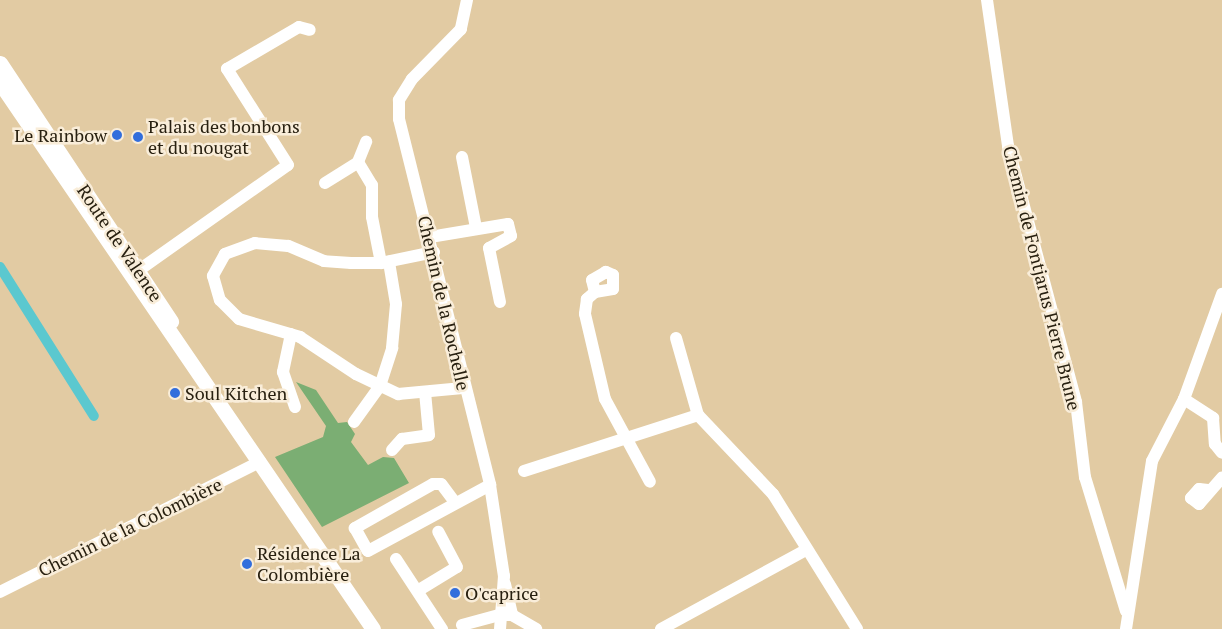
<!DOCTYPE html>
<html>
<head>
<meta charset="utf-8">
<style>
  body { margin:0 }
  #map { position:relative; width:1222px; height:629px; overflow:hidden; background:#e2cba3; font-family:"PT Serif",serif }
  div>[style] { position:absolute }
  .green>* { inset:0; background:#7bae73 }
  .canal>* { height:10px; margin:-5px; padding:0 5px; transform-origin:5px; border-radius:5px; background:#5bc8cf }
  .minor>* { height:12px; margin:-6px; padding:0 6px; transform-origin:6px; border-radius:6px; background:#fff }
  .major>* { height:15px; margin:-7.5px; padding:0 7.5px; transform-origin:7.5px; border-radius:7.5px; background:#fff }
  .dots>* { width:14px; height:14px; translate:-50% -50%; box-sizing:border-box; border:2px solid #f9edd9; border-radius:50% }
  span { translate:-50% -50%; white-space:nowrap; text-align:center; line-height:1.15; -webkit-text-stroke:5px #f9edd9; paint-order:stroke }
  .poi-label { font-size:18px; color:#282010 }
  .left { translate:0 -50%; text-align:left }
  .right { translate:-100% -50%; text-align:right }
  .street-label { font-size:18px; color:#282010 }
</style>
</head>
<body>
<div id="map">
  <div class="green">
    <div style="clip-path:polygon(296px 382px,316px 390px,338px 423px,347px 422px,355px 434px,351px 442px,368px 465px,383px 457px,394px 458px,409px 483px,322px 527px,275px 457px,323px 437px,326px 426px)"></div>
  </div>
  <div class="canal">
    <div style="left:0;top:267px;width:176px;rotate:57.8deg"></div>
  </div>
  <div class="minor">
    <div style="left:467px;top:0;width:30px;rotate:102deg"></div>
    <div style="left:461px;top:29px;width:70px;rotate:134.4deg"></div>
    <div style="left:412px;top:79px;width:25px;rotate:122deg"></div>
    <div style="left:399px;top:100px;width:19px;rotate:90deg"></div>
    <div style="left:399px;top:119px;width:377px;rotate:76deg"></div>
    <div style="left:490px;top:485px;width:92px;rotate:81.3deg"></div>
    <div style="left:504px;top:576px;width:53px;rotate:94.3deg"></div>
    <div style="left:987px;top:0;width:148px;rotate:81.8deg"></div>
    <div style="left:1008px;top:146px;width:265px;rotate:75.1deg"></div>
    <div style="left:1076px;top:402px;width:76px;rotate:83.2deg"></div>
    <div style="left:1085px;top:477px;width:140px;rotate:73deg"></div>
    <div style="left:462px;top:157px;width:72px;rotate:78.8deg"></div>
    <div style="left:358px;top:162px;width:22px;rotate:-68deg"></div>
    <div style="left:325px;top:183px;width:39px;rotate:-32deg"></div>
    <div style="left:358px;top:162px;width:27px;rotate:59deg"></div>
    <div style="left:372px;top:185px;width:32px;rotate:90deg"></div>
    <div style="left:372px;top:217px;width:47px;rotate:78.9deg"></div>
    <div style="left:430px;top:237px;width:79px;rotate:-9.5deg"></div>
    <div style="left:508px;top:224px;width:12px;rotate:76deg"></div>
    <div style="left:511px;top:236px;width:25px;rotate:151deg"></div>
    <div style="left:489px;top:248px;width:55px;rotate:78.5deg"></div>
    <div style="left:434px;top:252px;width:54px;rotate:168.3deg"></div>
    <div style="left:381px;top:263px;width:30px;rotate:180deg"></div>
    <div style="left:351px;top:263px;width:27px;rotate:-176deg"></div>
    <div style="left:324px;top:261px;width:39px;rotate:-157deg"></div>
    <div style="left:288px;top:246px;width:33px;rotate:-175deg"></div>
    <div style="left:255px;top:243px;width:32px;rotate:160deg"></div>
    <div style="left:225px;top:254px;width:25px;rotate:119deg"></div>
    <div style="left:213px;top:276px;width:25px;rotate:74deg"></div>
    <div style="left:220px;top:300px;width:27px;rotate:45deg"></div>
    <div style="left:239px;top:319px;width:64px;rotate:16.4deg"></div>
    <div style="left:300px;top:337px;width:67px;rotate:33.5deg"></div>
    <div style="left:356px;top:374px;width:47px;rotate:25.5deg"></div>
    <div style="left:398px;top:394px;width:65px;rotate:-5.3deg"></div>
    <div style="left:139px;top:270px;width:182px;rotate:-35.2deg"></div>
    <div style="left:288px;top:165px;width:114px;rotate:-122.4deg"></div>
    <div style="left:227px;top:69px;width:83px;rotate:-30.3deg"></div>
    <div style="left:299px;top:27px;width:11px;rotate:15deg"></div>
    <div style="left:595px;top:292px;width:18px;rotate:-9deg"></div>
    <div style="left:613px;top:289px;width:14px;rotate:-90deg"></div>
    <div style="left:613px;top:275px;width:8px;rotate:-157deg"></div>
    <div style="left:606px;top:272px;width:16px;rotate:150deg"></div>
    <div style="left:592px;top:280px;width:12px;rotate:76deg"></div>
    <div style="left:595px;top:292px;width:11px;rotate:139deg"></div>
    <div style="left:587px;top:299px;width:15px;rotate:98deg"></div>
    <div style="left:585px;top:314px;width:87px;rotate:76.8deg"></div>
    <div style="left:605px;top:399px;width:94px;rotate:61.5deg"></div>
    <div style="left:291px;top:334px;width:39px;rotate:102deg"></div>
    <div style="left:283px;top:372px;width:37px;rotate:71deg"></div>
    <div style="left:676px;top:338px;width:80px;rotate:74.1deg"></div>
    <div style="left:698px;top:415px;width:109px;rotate:46.5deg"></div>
    <div style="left:773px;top:494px;width:159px;rotate:58.1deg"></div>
    <div style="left:1184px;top:399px;width:35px;rotate:33deg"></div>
    <div style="left:1213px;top:418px;width:26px;rotate:86deg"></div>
    <div style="left:1215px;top:444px;width:11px;rotate:52deg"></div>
    <div style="left:354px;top:422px;width:44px;rotate:-54.2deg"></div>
    <div style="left:380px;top:386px;width:40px;rotate:-72deg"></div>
    <div style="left:392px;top:348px;width:44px;rotate:-84.8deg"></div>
    <div style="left:396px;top:304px;width:43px;rotate:-99.5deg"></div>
    <div style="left:392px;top:450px;width:15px;rotate:-48deg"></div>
    <div style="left:402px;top:439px;width:27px;rotate:-8deg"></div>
    <div style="left:429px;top:435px;width:43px;rotate:-95.3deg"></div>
    <div style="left:524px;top:471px;width:183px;rotate:-17.8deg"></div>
    <div style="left:1208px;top:490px;width:9px;rotate:-174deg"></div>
    <div style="left:1199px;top:489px;width:12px;rotate:132deg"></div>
    <div style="left:1191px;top:498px;width:10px;rotate:37deg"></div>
    <div style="left:1199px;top:504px;width:35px;rotate:-49deg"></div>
    <div style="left:454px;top:501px;width:21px;rotate:-127deg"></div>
    <div style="left:441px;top:484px;width:8px;rotate:180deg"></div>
    <div style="left:433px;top:484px;width:90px;rotate:150.6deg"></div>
    <div style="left:355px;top:528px;width:26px;rotate:61deg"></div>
    <div style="left:368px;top:551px;width:139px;rotate:-28.4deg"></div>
    <div style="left:396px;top:559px;width:84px;rotate:56.7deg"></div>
    <div style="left:505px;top:584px;width:32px;rotate:77deg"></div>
    <div style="left:419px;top:590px;width:44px;rotate:-31.2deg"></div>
    <div style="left:457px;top:567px;width:40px;rotate:-118deg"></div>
    <div style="left:0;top:592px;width:291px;rotate:-26.6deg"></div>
    <div style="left:462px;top:625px;width:38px;rotate:-15deg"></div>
    <div style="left:499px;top:615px;width:13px"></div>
    <div style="left:512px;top:615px;width:28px;rotate:30deg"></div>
    <div style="left:661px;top:629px;width:165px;rotate:-28.6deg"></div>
    <div style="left:1126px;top:629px;width:170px;rotate:-81.2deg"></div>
    <div style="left:1152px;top:461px;width:70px;rotate:-62.7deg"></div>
    <div style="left:1184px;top:399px;width:112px;rotate:-70.1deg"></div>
  </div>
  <div class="major">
    <div style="left:0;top:63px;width:310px;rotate:56.5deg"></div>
    <div style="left:0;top:83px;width:661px;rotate:55.66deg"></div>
  </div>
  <div class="dots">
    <div style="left:117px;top:135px;background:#326edc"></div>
    <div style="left:138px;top:137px;background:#326edc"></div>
    <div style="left:175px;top:393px;background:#326edc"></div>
    <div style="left:247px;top:564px;background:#326edc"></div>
    <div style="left:455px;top:593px;background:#326edc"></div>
  </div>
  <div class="poi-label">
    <span class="left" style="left:148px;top:137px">Palais des bonbons<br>et du nougat</span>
    <span class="right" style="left:107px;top:135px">Le Rainbow</span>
    <span class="left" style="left:185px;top:393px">Soul Kitchen</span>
    <span class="left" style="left:257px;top:564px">Résidence La<br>Colombière</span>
    <span class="left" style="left:465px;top:593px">O'caprice</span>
  </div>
  <div class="street-label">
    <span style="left:120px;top:243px;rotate:56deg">Route de Valence</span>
    <span style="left:1042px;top:278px;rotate:76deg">Chemin de Fontjarus Pierre Brune</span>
    <span style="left:444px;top:303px;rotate:77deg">Chemin de la Rochelle</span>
    <span style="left:130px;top:527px;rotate:-26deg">Chemin de la Colombière</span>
  </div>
</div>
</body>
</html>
